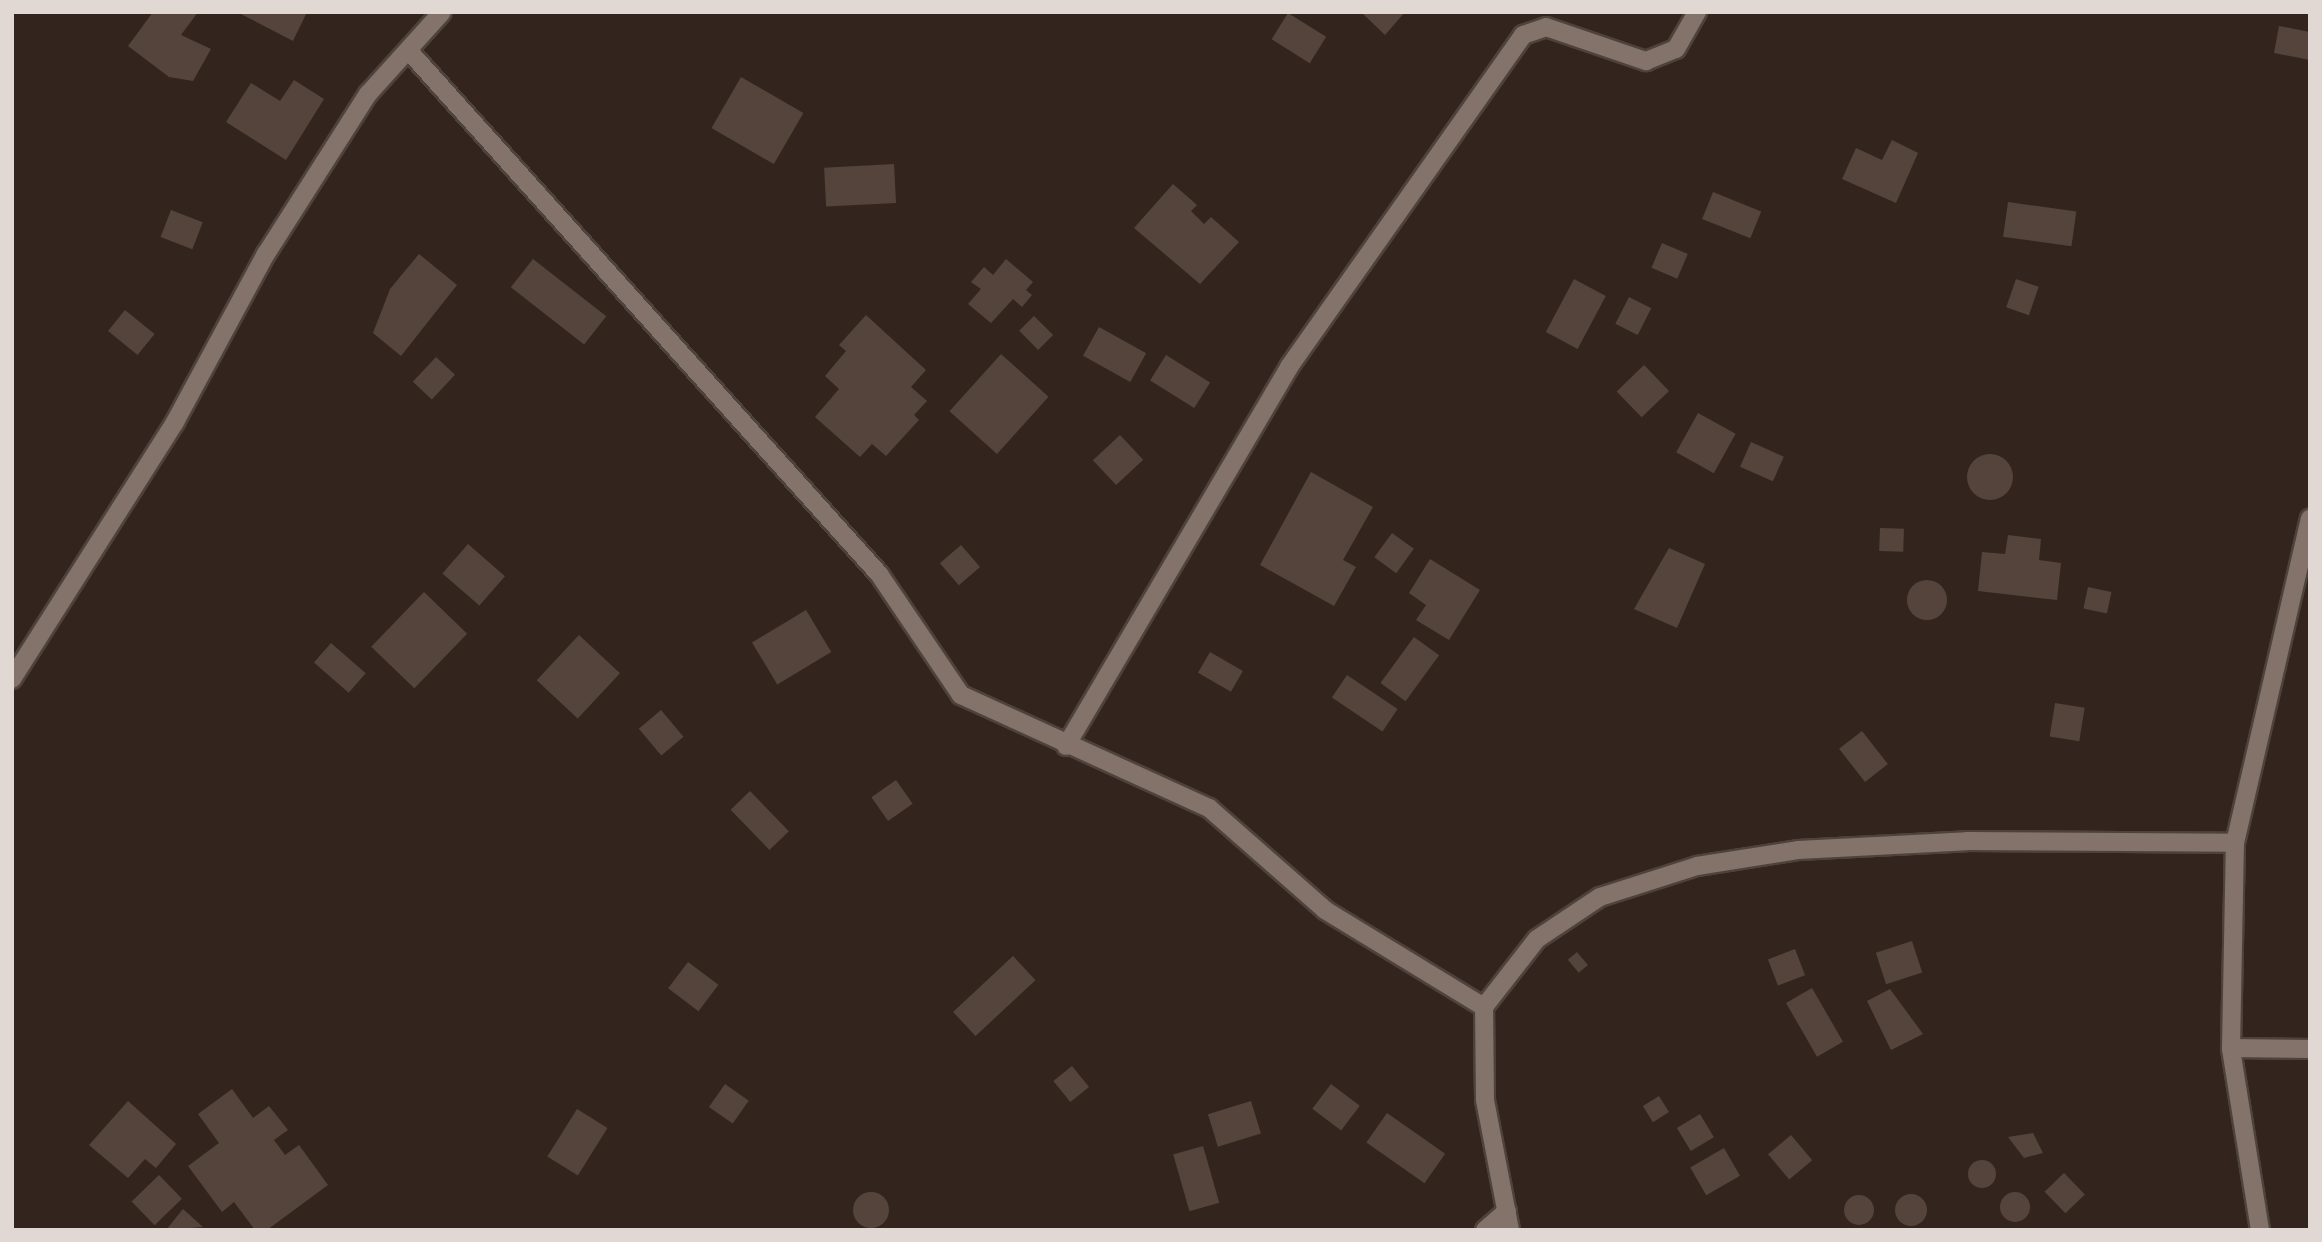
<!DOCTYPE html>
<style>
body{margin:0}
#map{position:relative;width:2322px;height:1242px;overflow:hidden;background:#33251d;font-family:Roboto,sans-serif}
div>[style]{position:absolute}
.building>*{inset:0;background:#54443c;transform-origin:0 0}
.round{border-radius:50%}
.roads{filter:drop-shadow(2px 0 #4e433c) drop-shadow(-2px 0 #4e433c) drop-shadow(0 2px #4e433c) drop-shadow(0 -2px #4e433c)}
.street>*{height:18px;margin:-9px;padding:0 9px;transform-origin:9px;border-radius:9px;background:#84736a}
span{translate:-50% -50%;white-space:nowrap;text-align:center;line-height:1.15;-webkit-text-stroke:6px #33251d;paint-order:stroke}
.frame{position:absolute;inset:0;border:14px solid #e2d8d3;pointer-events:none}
</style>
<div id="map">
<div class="building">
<i style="clip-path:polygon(153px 12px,198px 12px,181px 35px,211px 49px,193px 81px,169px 77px,128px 46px)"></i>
<i style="clip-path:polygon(237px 12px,307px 12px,293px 41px)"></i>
<i style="clip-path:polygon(1361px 12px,1405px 12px,1385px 35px)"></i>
<i style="left:1288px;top:13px;width:45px;height:31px;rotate:32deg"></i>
<i style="clip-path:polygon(2279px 26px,2310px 32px,2310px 60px,2274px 53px)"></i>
<i style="left:741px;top:77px;width:72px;height:59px;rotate:30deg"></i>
<i style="clip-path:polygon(294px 80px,324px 99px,286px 160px,226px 122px,251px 83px,280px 101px)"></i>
<i style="clip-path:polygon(1892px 140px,1918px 153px,1896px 203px,1842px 179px,1856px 148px,1882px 160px)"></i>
<i style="left:894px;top:164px;width:39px;height:70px;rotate:87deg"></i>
<i style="clip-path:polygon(1173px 184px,1197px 205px,1191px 211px,1204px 224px,1211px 217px,1239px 242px,1200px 284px,1134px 228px)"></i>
<i style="left:1713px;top:192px;width:52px;height:29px;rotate:22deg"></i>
<i style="left:2008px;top:202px;width:69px;height:35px;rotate:8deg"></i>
<i style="left:171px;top:210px;width:34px;height:29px;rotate:21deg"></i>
<i style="left:1662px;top:243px;width:28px;height:27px;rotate:23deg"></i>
<i style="clip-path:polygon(419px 254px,457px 285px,401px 356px,373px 333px,390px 289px)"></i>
<i style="left:533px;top:259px;width:93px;height:36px;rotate:38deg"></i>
<i style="clip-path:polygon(1006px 259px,1033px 282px,1026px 290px,1032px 295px,1022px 307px,1013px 299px,991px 323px,968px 304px,981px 289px,971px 282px,984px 267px,993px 275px)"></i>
<i style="left:1574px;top:279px;width:36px;height:60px;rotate:28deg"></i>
<i style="left:2016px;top:279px;width:24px;height:30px;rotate:19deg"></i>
<i style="left:1629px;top:297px;width:25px;height:30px;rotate:27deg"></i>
<i style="left:125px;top:310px;width:38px;height:27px;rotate:39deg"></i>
<i style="clip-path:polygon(866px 315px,926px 370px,911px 387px,927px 401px,914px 415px,919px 420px,886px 456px,872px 444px,860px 457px,815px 417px,839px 389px,825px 376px,846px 351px,839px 345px)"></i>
<i style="left:1034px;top:316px;width:27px;height:21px;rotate:45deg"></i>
<i style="left:1099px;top:327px;width:54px;height:33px;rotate:29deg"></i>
<i style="left:1001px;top:354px;width:64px;height:77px;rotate:42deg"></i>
<i style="left:1166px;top:355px;width:52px;height:30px;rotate:32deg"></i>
<i style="left:436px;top:357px;width:26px;height:34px;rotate:43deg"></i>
<i style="left:1644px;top:365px;width:36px;height:38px;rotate:46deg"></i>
<i style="left:1698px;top:413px;width:43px;height:45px;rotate:29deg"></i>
<i style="left:1120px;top:435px;width:34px;height:37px;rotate:47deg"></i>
<i style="left:1751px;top:442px;width:36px;height:27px;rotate:24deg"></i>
<i class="round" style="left:1967px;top:454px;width:46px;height:46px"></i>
<i style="clip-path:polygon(1311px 472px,1373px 507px,1343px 560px,1356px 567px,1334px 606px,1260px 565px)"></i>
<i style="left:1880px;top:528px;width:24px;height:23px;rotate:2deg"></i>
<i style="left:1392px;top:533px;width:27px;height:30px;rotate:36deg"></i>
<i style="clip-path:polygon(2008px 535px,2041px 539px,2039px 560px,2061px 563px,2057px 600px,1978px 591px,1982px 552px,2005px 554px)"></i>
<i style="left:468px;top:544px;width:49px;height:39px;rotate:41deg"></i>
<i style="left:961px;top:545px;width:29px;height:28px;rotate:49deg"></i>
<i style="clip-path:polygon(1669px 548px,1705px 564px,1677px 628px,1634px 609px)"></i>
<i style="clip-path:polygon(1430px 559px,1480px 590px,1449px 640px,1416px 620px,1426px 605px,1409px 593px)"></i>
<i class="round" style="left:1907px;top:580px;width:40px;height:40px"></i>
<i style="left:2088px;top:587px;width:24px;height:22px;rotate:12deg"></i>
<i style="left:424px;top:592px;width:60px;height:76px;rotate:44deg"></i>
<i style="left:806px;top:610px;width:49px;height:63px;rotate:59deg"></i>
<i style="left:579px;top:635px;width:56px;height:62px;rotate:43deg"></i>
<i style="left:1414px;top:637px;width:31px;height:57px;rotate:36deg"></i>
<i style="left:331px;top:643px;width:46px;height:26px;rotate:41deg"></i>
<i style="left:1210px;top:652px;width:38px;height:24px;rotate:30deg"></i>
<i style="left:1347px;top:675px;width:61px;height:27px;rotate:34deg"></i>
<i style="left:2055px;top:703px;width:30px;height:34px;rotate:9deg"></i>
<i style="left:661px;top:710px;width:35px;height:29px;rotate:50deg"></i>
<i style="left:1862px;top:731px;width:42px;height:29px;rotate:52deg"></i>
<i style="left:896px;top:780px;width:29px;height:30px;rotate:55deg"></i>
<i style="left:750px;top:791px;width:56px;height:27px;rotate:46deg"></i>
<i style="left:1912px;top:941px;width:33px;height:38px;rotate:72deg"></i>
<i style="left:1795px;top:949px;width:28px;height:29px;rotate:69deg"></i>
<i style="left:1577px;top:952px;width:17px;height:12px;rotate:50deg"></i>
<i style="left:1013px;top:956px;width:33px;height:82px;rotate:47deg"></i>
<i style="left:688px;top:962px;width:38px;height:33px;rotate:37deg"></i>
<i style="left:1812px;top:988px;width:62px;height:30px;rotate:60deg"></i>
<i style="clip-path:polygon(1890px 989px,1923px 1034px,1891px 1050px,1867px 1001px)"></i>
<i style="left:1072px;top:1066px;width:27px;height:24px;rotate:51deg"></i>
<i style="left:725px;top:1084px;width:29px;height:28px;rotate:35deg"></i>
<i style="left:1331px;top:1084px;width:36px;height:31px;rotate:37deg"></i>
<i style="clip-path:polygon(232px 1089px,253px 1118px,269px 1106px,288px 1130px,274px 1140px,285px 1155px,299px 1145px,328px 1185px,267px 1230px,255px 1230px,234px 1202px,222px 1212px,188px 1166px,219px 1143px,198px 1114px)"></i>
<i style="left:1659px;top:1096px;width:19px;height:19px;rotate:58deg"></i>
<i style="clip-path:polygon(128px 1101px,176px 1144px,156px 1168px,145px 1159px,128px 1178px,89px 1145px)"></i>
<i style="left:1251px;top:1101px;width:34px;height:45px;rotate:73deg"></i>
<i style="left:577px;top:1109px;width:36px;height:56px;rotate:32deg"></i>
<i style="left:1387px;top:1113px;width:71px;height:36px;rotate:35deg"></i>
<i style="left:1700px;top:1114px;width:27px;height:27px;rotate:59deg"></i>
<i style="clip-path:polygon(2033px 1133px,2043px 1153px,2024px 1158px,2008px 1137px)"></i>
<i style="left:1791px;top:1135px;width:33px;height:30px;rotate:50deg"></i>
<i style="left:1203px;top:1146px;width:59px;height:31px;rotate:74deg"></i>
<i style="left:1724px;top:1148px;width:32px;height:39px;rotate:60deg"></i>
<i class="round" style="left:1968px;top:1160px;width:28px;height:28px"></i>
<i style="left:2064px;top:1173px;width:30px;height:27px;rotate:46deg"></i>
<i style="left:159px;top:1175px;width:33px;height:38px;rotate:46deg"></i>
<i class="round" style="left:853px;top:1192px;width:36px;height:36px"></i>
<i class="round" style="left:2000px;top:1192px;width:30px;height:30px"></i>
<i class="round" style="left:1895px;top:1194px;width:32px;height:32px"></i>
<i class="round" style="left:1844px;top:1195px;width:30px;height:30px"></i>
<i style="clip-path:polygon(183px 1209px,203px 1227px,166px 1230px)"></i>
</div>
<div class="roads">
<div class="street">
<i style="left:408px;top:50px;width:705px;rotate:48.05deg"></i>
<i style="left:879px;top:574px;width:146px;rotate:55.9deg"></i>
<i style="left:961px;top:695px;width:273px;rotate:24.5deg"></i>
<i style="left:1209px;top:808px;width:154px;rotate:41.3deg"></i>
<i style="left:1325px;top:910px;width:186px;rotate:31.4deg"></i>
<i style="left:12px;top:679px;width:304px;rotate:-57.6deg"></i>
<i style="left:175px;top:422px;width:191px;rotate:-61.6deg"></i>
<i style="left:266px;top:254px;width:190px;rotate:-57.5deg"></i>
<i style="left:368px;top:94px;width:110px;rotate:-47.9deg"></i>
<i style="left:1066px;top:746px;width:440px;rotate:-59.5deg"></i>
<i style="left:1289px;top:367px;width:406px;rotate:-54.8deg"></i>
<i style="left:1523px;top:35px;width:24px;rotate:-19deg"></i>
<i style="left:1546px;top:27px;width:106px;rotate:18.8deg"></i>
<i style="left:1646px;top:61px;width:32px;rotate:-22deg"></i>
<i style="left:1676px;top:49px;width:43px;rotate:-60.4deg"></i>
<i style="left:2231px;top:1048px;width:79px;rotate:0.7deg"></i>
<i style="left:1485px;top:1230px;width:29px;rotate:-41deg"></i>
<i style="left:1510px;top:1230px;width:132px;rotate:-100.9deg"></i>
<i style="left:1485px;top:1100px;width:93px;rotate:-90.6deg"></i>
<i style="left:1484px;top:1007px;width:86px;rotate:-52.1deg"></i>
<i style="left:1537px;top:939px;width:76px;rotate:-33.7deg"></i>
<i style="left:1600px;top:897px;width:102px;rotate:-17.7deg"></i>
<i style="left:1697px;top:866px;width:102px;rotate:-9deg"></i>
<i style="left:1798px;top:850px;width:169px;rotate:-3deg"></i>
<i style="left:1967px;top:841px;width:268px;rotate:0.4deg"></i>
<i style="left:2260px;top:1230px;width:184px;rotate:-99.1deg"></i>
<i style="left:2231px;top:1048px;width:205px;rotate:-88.9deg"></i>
<i style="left:2235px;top:843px;width:333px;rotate:-77deg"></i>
</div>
</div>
<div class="frame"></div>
</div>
